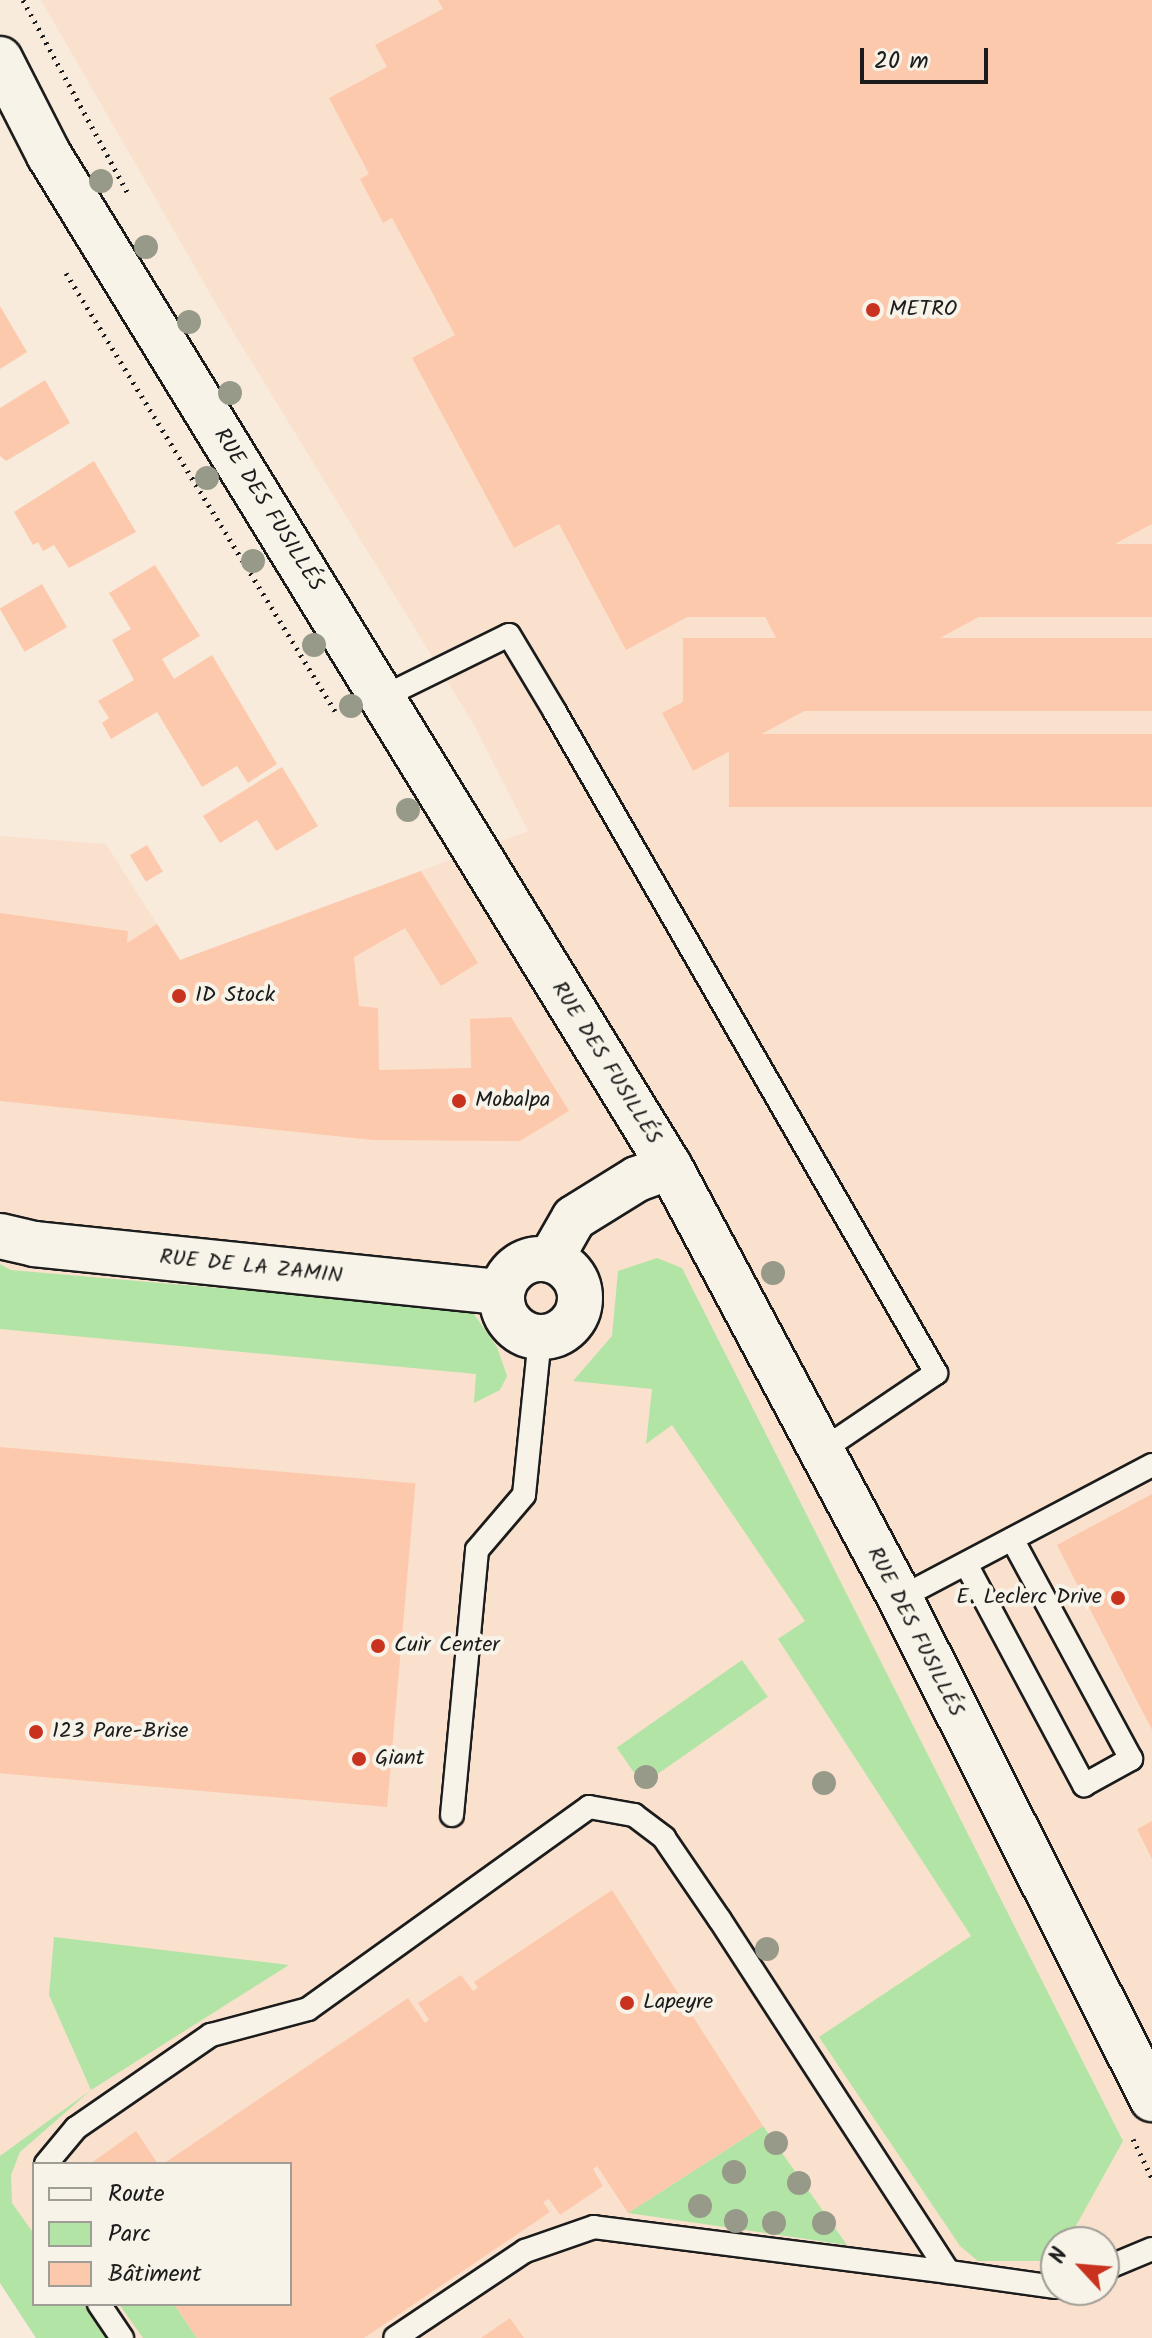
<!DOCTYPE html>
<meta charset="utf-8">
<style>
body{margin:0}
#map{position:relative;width:1152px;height:2338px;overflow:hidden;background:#f8ebdc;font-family:Kalam,sans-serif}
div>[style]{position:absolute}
.built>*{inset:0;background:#fae1ce}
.green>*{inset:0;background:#b1e4a5;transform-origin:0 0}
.building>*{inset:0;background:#fdc9ad;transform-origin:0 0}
.path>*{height:5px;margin-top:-2.5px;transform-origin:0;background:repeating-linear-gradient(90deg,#1c1c1c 0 2px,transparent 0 8px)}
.roads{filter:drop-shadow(2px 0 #1c1c1c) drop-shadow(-2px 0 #1c1c1c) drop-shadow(0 2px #1c1c1c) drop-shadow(0 -2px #1c1c1c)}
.service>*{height:22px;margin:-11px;padding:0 11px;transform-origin:11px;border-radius:11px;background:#f7f3e8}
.minor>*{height:44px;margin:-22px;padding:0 22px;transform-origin:22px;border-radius:22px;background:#f7f3e8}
.minor>.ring{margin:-22px;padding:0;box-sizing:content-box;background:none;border:44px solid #f7f3e8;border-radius:50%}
.secondary>*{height:44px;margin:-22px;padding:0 22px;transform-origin:22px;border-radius:22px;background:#f7f3e8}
.trees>*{width:24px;height:24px;margin:-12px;border-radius:50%;background:#989a89}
.dots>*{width:22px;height:22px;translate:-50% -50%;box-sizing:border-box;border:4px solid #f7f3e8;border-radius:50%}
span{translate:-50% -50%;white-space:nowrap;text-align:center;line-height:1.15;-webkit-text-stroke:8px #f7f3e8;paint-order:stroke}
.poi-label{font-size:22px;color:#1c1c1c}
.left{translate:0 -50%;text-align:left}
.right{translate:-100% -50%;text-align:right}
.street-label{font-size:22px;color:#1c1c1c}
.legend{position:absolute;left:32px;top:2162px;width:260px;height:144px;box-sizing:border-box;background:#f7f3e8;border:2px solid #9f9d96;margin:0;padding:10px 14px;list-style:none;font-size:24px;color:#1c1c1c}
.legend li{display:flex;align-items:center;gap:16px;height:40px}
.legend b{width:40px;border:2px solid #9f9d96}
.north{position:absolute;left:1040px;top:2226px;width:80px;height:80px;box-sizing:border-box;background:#f7f3e8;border:2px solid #9f9d96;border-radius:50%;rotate:296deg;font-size:22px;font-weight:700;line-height:32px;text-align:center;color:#1c1c1c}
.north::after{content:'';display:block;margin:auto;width:28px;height:36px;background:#c8321e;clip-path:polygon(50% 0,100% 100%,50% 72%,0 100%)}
.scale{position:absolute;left:860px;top:48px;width:128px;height:36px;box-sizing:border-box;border:4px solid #1c1c1c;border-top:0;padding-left:10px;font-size:24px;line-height:28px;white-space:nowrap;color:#1c1c1c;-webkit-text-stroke:6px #f7f3e8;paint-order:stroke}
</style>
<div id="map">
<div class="built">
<i style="clip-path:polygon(evenodd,41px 0,1152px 0,1152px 2338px,36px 2338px,0 2283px,0 836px,106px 844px,180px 960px,528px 831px,474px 725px,219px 309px,41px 0,34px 2164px,290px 2164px,290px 2304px,34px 2304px,34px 2164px,41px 0,1056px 2242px,1104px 2242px,1104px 2290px,1056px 2290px,1056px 2242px)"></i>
</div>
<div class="green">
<i style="clip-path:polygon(657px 1258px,682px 1268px,1123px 2141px,1067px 2242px,1056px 2242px,1056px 2253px,1043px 2261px,978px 2261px,960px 2246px,819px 2037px,971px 1936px,778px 1639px,805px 1621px,672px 1425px,646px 1444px,652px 1389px,573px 1381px,612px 1336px,618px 1271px)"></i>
<i style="clip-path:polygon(0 1264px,11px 1270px,471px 1310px,497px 1347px,507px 1376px,500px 1390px,474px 1403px,476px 1374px,0 1329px)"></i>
<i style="left:742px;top:1660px;width:45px;height:153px;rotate:55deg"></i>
<i style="clip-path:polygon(54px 1937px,289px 1965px,91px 2090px,20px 2152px,11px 2175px,12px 2203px,34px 2234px,34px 2304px,83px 2304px,106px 2338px,36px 2338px,0 2283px,0 2156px,91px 2090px,49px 1995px)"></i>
<i style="clip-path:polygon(763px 2126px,847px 2245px,628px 2213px)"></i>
<i style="clip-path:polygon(119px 2304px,174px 2304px,197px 2338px,143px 2338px)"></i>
</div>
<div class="building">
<i style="clip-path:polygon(438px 0,1152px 0,1152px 524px,693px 771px,662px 713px,782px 649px,748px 584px,626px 650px,559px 524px,514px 548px,412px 358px,455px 335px,392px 218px,383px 223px,360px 179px,369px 174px,329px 98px,387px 67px,375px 45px,443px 9px)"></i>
<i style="clip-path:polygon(0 306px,27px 352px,0 369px)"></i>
<i style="clip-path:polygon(45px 380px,70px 423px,6px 461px,0 456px,0 408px)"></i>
<i style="clip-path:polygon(94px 461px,136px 532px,69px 568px,54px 545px,43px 551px,38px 542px,33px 545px,14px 512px)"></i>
<i style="left:1152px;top:544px;width:73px;height:512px;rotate:90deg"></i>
<i style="clip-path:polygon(155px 565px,200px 636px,162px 659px,174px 679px,212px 655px,277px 764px,248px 783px,237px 766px,202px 787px,157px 712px,111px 739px,102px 723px,109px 718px,98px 701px,134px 680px,112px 640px,131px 629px,109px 593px)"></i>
<i style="left:42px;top:584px;width:50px;height:49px;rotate:60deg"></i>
<i style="left:1152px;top:638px;width:73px;height:469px;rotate:90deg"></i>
<i style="left:1152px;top:734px;width:73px;height:423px;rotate:90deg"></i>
<i style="clip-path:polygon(282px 767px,318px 826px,276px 851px,257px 820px,220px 843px,203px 816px)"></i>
<i style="left:147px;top:845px;width:31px;height:20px;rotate:59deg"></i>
<i style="clip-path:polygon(421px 871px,478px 963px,441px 986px,405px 928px,354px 957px,359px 1006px,378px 1008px,379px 1070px,471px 1068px,470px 1019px,511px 1017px,569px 1111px,520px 1141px,373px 1140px,0 1101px,0 913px,128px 931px,127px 943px,157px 924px,180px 960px)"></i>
<i style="left:0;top:1447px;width:417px;height:325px;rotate:5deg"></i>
<i style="clip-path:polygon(1152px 1494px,1152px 1730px,1057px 1545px)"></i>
<i style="clip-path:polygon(1152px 1821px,1152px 1859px,1137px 1829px)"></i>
<i style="clip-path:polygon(612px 1890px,763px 2126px,628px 2213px,597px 2166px,593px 2169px,603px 2186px,560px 2215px,549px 2199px,543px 2202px,550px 2212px,364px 2338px,197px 2338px,174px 2304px,290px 2304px,290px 2164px,163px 2164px,408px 1998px,425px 2023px,429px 2020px,418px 2003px,461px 1975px,473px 1991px,478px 1988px,474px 1982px)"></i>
<i style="clip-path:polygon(136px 2131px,158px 2164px,90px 2164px)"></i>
<i style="clip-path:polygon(510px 2318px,524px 2338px,481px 2338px)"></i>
</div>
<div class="path">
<i style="left:23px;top:0;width:220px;rotate:61.5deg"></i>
<i style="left:66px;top:273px;width:514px;rotate:58.44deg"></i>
<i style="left:1133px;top:2139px;width:43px;rotate:64deg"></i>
</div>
<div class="roads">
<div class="service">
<i style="left:383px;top:697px;width:140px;rotate:-26.2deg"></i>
<i style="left:509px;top:635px;width:90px;rotate:59.1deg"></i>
<i style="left:555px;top:712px;width:763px;rotate:60.04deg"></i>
<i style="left:936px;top:1373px;width:139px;rotate:145.9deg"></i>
<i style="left:966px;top:1564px;width:251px;rotate:61.9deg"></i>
<i style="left:1084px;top:1785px;width:54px;rotate:-29deg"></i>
<i style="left:1131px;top:1759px;width:250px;rotate:-118.4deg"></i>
<i style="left:900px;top:1598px;width:285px;rotate:-27.8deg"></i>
<i style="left:452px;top:1815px;width:266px;rotate:-84.6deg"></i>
<i style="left:477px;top:1550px;width:72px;rotate:-49.5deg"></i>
<i style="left:524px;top:1495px;width:159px;rotate:-84.2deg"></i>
<i style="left:46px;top:2164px;width:47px;rotate:-50.2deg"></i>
<i style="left:76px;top:2128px;width:164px;rotate:-34.6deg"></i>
<i style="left:211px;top:2035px;width:100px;rotate:-15deg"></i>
<i style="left:308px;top:2009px;width:346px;rotate:-35.7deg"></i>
<i style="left:589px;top:1807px;width:46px;rotate:10.1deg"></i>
<i style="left:634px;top:1815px;width:38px;rotate:37deg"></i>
<i style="left:664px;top:1838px;width:99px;rotate:55.7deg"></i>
<i style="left:720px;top:1920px;width:420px;rotate:57deg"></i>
<i style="left:949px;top:2272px;width:358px;rotate:-172.8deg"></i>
<i style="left:594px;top:2227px;width:73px;rotate:160.8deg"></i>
<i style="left:525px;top:2251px;width:156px;rotate:146.2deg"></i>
<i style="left:1104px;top:2269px;width:52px;rotate:-22.6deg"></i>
<i style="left:949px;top:2272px;width:108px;rotate:8deg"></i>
<i style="left:99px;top:2304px;width:41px;rotate:55.9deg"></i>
</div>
<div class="minor">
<i style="left:0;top:1236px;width:35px;rotate:13deg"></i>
<i style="left:34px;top:1244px;width:470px;rotate:5.9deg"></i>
<i class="ring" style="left:502px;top:1259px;width:34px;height:34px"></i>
<i style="left:550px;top:1260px;width:48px;rotate:-60.3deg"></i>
<i style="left:574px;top:1218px;width:74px;rotate:-31.8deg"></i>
<i style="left:637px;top:1179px;width:35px;rotate:-20deg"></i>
</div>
<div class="secondary">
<i style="left:0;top:59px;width:108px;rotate:63deg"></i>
<i style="left:49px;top:155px;width:1187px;rotate:58.47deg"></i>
<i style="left:670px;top:1167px;width:489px;rotate:61.9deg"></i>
<i style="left:900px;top:1598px;width:561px;rotate:63.3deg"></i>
</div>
</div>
<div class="trees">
<i style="left:101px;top:181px"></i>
<i style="left:146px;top:247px"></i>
<i style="left:189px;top:322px"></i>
<i style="left:230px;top:393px"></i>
<i style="left:207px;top:478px"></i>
<i style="left:253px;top:561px"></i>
<i style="left:314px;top:645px"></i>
<i style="left:351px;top:706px"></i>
<i style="left:408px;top:810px"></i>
<i style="left:773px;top:1273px"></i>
<i style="left:646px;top:1777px"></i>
<i style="left:824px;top:1783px"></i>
<i style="left:767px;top:1949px"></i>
<i style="left:776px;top:2143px"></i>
<i style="left:734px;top:2172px"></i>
<i style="left:799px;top:2183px"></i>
<i style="left:700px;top:2206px"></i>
<i style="left:736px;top:2221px"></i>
<i style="left:774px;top:2223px"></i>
<i style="left:824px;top:2223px"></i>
</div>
<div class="dots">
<i style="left:873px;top:310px;background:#c8321e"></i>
<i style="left:179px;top:996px;background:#c8321e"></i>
<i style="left:459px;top:1101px;background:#c8321e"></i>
<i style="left:1118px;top:1598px;background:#c8321e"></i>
<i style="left:378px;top:1646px;background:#c8321e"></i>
<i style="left:36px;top:1732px;background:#c8321e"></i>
<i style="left:359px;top:1759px;background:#c8321e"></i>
<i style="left:627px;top:2003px;background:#c8321e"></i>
</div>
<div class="poi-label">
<span class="left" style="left:889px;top:310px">METRO</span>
<span class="left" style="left:195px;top:996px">ID Stock</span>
<span class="left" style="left:475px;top:1101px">Mobalpa</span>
<span class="right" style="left:1102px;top:1598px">E. Leclerc Drive</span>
<span class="left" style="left:394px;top:1646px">Cuir Center</span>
<span class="left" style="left:52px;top:1732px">123 Pare-Brise</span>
<span class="left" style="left:375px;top:1759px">Giant</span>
<span class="left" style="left:643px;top:2003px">Lapeyre</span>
</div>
<div class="street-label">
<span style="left:268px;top:510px;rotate:58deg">RUE DES FUSILLÉS</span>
<span style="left:606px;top:1063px;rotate:58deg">RUE DES FUSILLÉS</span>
<span style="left:251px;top:1267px;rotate:6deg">RUE DE LA ZAMIN</span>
<span style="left:915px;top:1632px;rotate:63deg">RUE DES FUSILLÉS</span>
</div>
<ul class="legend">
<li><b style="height:10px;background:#f7f3e8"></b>Route</li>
<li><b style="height:22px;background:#b1e4a5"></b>Parc</li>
<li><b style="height:22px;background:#fdc9ad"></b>Bâtiment</li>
</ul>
<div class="north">N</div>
<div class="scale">20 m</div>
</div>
